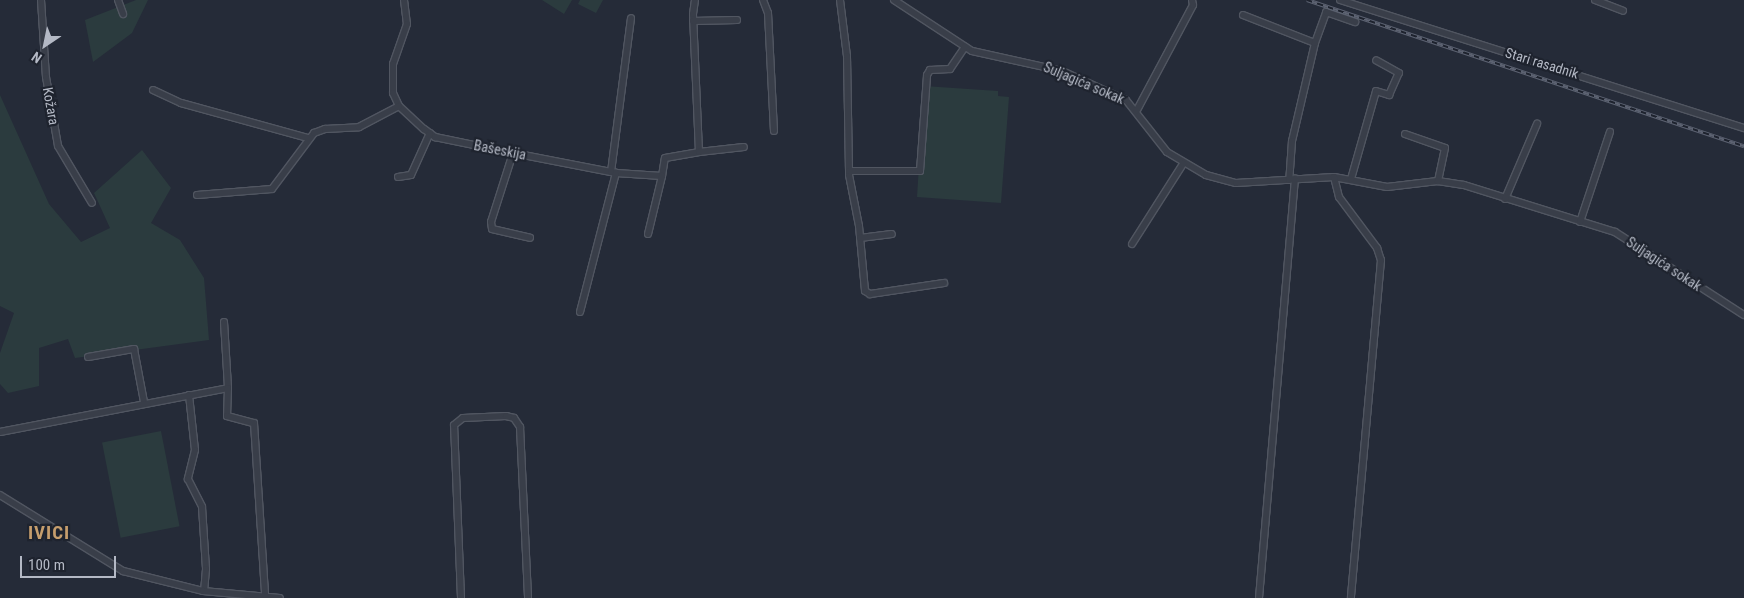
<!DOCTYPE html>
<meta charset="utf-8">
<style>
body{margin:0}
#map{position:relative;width:1744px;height:598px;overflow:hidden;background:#252b38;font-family:"Roboto Condensed",sans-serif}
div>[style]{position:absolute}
.green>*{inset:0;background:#2b3b3e;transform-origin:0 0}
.roads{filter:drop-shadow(1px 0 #515661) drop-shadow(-1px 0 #515661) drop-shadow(0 1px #515661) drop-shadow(0 -1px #515661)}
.street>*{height:6px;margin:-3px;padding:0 3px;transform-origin:3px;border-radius:3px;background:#393e49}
.rail>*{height:4px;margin-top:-2px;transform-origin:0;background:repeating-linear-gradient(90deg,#1e232e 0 5.5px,#5d6372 0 11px);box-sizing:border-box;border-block:1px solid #5d6372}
span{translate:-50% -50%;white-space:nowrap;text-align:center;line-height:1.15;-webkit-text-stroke:4.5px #1e232e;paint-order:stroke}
.street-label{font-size:14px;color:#b4b9c5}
.district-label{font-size:19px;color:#c69e6d;font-weight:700;letter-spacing:1px}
.north{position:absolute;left:20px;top:20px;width:50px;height:50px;-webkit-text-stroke:4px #1e232e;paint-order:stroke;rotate:214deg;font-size:14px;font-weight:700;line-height:20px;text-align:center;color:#b4b9c5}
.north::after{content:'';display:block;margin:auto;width:18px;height:22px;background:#b4b9c5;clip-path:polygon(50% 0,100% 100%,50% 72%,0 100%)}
.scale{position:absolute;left:20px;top:556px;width:96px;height:22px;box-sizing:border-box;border:2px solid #b4b9c5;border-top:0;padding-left:6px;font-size:15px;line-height:18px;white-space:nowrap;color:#b4b9c5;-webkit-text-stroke:4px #1e232e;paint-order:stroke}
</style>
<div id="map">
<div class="green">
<i style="clip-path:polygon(136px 0,148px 0,132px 33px,93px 62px,85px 20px)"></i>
<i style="clip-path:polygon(542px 0,572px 0,564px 14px)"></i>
<i style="clip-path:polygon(580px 0,603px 0,596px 13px,578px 4px)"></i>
<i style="clip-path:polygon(924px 86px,998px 91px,998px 96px,1009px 97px,1001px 203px,917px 197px)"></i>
<i style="clip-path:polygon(0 95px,49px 204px,81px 242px,110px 228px,94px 193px,142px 150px,171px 188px,151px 223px,180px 240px,204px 278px,209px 340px,75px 358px,68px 339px,39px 348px,39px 386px,8px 393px,0 384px,0 353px,14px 313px,0 306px)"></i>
<i style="left:161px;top:431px;width:97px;height:60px;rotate:79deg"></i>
</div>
<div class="roads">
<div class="street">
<i style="left:41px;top:0;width:77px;rotate:86.3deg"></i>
<i style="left:46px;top:77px;width:70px;rotate:80.1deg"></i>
<i style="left:58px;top:146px;width:66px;rotate:59.2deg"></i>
<i style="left:118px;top:0;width:15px;rotate:70deg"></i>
<i style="left:404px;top:0;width:24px;rotate:83deg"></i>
<i style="left:407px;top:24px;width:42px;rotate:109.3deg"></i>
<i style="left:393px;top:64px;width:29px;rotate:90deg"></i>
<i style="left:393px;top:93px;width:14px;rotate:65deg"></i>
<i style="left:399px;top:106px;width:34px;rotate:43deg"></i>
<i style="left:424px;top:129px;width:14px;rotate:36deg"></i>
<i style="left:435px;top:137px;width:80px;rotate:11.6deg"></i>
<i style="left:513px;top:153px;width:105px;rotate:11deg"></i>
<i style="left:616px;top:173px;width:46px;rotate:3.7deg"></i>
<i style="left:662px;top:176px;width:18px;rotate:-81deg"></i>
<i style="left:665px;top:158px;width:35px;rotate:-10deg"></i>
<i style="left:699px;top:152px;width:138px;rotate:-92.5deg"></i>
<i style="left:693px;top:14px;width:14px;rotate:-82deg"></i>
<i style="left:763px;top:0;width:14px;rotate:69deg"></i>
<i style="left:768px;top:13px;width:118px;rotate:87.1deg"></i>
<i style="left:840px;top:0;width:56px;rotate:82.9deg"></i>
<i style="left:847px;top:56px;width:119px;rotate:89deg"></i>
<i style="left:849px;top:175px;width:52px;rotate:78.9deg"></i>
<i style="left:859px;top:226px;width:65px;rotate:84.7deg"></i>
<i style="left:865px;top:291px;width:6px;rotate:31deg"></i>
<i style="left:870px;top:294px;width:75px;rotate:-8.5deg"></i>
<i style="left:894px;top:0;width:93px;rotate:33.2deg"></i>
<i style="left:972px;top:51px;width:92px;rotate:12.5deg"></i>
<i style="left:1062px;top:71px;width:70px;rotate:24.4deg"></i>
<i style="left:1126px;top:100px;width:66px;rotate:51.7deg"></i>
<i style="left:1167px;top:152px;width:45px;rotate:30.5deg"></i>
<i style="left:1206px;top:175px;width:31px;rotate:15deg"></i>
<i style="left:1236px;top:183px;width:98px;rotate:-3.5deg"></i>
<i style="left:1334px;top:177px;width:54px;rotate:10.7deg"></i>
<i style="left:1387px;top:187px;width:51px;rotate:-6.7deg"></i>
<i style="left:1438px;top:181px;width:26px;rotate:9deg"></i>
<i style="left:1464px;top:185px;width:158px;rotate:17.3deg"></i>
<i style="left:1615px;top:232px;width:153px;rotate:32.8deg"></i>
<i style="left:1340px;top:0;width:424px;rotate:17.6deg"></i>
<i style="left:1595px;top:0;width:30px;rotate:21deg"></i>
<i style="left:1243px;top:15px;width:77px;rotate:21.3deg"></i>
<i style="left:1315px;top:43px;width:101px;rotate:103.2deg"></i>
<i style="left:1292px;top:141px;width:39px;rotate:94deg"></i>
<i style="left:693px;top:21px;width:44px;rotate:-1.3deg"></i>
<i style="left:1315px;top:43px;width:33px;rotate:-70deg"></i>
<i style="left:1326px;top:12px;width:31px;rotate:19deg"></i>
<i style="left:153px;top:90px;width:31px;rotate:25deg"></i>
<i style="left:181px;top:103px;width:132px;rotate:15.4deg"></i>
<i style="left:1137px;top:110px;width:119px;rotate:-61.9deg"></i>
<i style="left:1193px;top:5px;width:5px;rotate:-101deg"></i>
<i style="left:1405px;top:134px;width:42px;rotate:19.3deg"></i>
<i style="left:1445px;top:148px;width:34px;rotate:102deg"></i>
<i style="left:699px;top:152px;width:45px;rotate:-6.3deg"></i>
<i style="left:513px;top:153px;width:72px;rotate:107.7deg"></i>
<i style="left:491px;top:222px;width:7px;rotate:82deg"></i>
<i style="left:492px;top:229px;width:39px;rotate:13deg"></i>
<i style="left:849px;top:171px;width:71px"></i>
<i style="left:920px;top:171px;width:96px;rotate:-85.8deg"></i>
<i style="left:927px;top:75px;width:6px;rotate:-59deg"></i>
<i style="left:930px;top:70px;width:20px;rotate:-3deg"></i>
<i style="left:950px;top:69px;width:27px;rotate:-56deg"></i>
<i style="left:611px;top:172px;width:155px;rotate:-82.6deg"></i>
<i style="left:398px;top:177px;width:13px;rotate:-9deg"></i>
<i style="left:411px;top:175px;width:46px;rotate:-65.7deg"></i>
<i style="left:1334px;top:177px;width:21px;rotate:76deg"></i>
<i style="left:1339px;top:197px;width:64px;rotate:53.3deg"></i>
<i style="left:1377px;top:248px;width:13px;rotate:72deg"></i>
<i style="left:1381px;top:260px;width:339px;rotate:95.1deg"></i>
<i style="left:1351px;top:179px;width:91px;rotate:-74.1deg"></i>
<i style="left:1376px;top:91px;width:14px;rotate:17deg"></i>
<i style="left:1389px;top:95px;width:24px;rotate:-66deg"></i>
<i style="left:1399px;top:73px;width:26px;rotate:-151deg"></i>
<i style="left:197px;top:195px;width:75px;rotate:-4.6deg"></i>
<i style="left:272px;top:189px;width:70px;rotate:-53.1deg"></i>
<i style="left:314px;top:133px;width:12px;rotate:-20deg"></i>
<i style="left:325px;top:129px;width:34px;rotate:-3deg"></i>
<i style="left:359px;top:127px;width:45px;rotate:-27.7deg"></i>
<i style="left:1505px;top:199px;width:82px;rotate:-66.9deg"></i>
<i style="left:1580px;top:222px;width:95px;rotate:-71.6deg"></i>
<i style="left:648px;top:234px;width:60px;rotate:-76.4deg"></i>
<i style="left:860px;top:238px;width:32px;rotate:-7deg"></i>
<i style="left:1132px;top:244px;width:95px;rotate:-57.5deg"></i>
<i style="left:580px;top:312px;width:144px;rotate:-75.5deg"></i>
<i style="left:224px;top:322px;width:66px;rotate:86.5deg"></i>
<i style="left:88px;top:357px;width:47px;rotate:-9.9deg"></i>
<i style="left:134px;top:349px;width:54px;rotate:79.3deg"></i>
<i style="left:189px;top:395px;width:55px;rotate:83.8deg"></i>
<i style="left:195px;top:450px;width:30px;rotate:104deg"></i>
<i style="left:188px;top:479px;width:31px;rotate:63deg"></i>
<i style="left:202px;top:507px;width:62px;rotate:86.3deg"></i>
<i style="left:206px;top:569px;width:22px;rotate:95deg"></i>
<i style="left:0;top:432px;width:232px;rotate:-10.9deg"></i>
<i style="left:228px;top:388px;width:28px;rotate:92deg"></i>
<i style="left:227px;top:416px;width:28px;rotate:15deg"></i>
<i style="left:254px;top:423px;width:172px;rotate:86.3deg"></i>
<i style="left:0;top:495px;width:145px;rotate:31.7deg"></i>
<i style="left:123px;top:571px;width:82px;rotate:14deg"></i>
<i style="left:203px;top:591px;width:77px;rotate:5.2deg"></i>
<i style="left:461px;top:598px;width:173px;rotate:-92.3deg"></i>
<i style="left:454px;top:425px;width:11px;rotate:-38deg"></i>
<i style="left:463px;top:418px;width:43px;rotate:-2.7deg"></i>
<i style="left:506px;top:416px;width:8px;rotate:14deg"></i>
<i style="left:514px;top:418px;width:11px;rotate:56deg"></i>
<i style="left:520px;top:427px;width:171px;rotate:87.3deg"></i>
<i style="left:1259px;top:598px;width:421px;rotate:-85.1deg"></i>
</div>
</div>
<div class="rail">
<i style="left:1307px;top:0;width:461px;rotate:18.5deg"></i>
</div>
<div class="street-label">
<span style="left:1542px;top:63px;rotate:17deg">Stari rasadnik</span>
<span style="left:1084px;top:83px;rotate:23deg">Suljagića sokak</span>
<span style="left:51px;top:106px;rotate:80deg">Kožara</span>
<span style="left:500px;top:150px;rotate:11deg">Bašeskija</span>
<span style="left:1664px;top:264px;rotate:33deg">Suljagića sokak</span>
</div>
<div class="district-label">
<span style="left:49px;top:533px">IVICI</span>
</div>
<div class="north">N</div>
<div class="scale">100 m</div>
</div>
